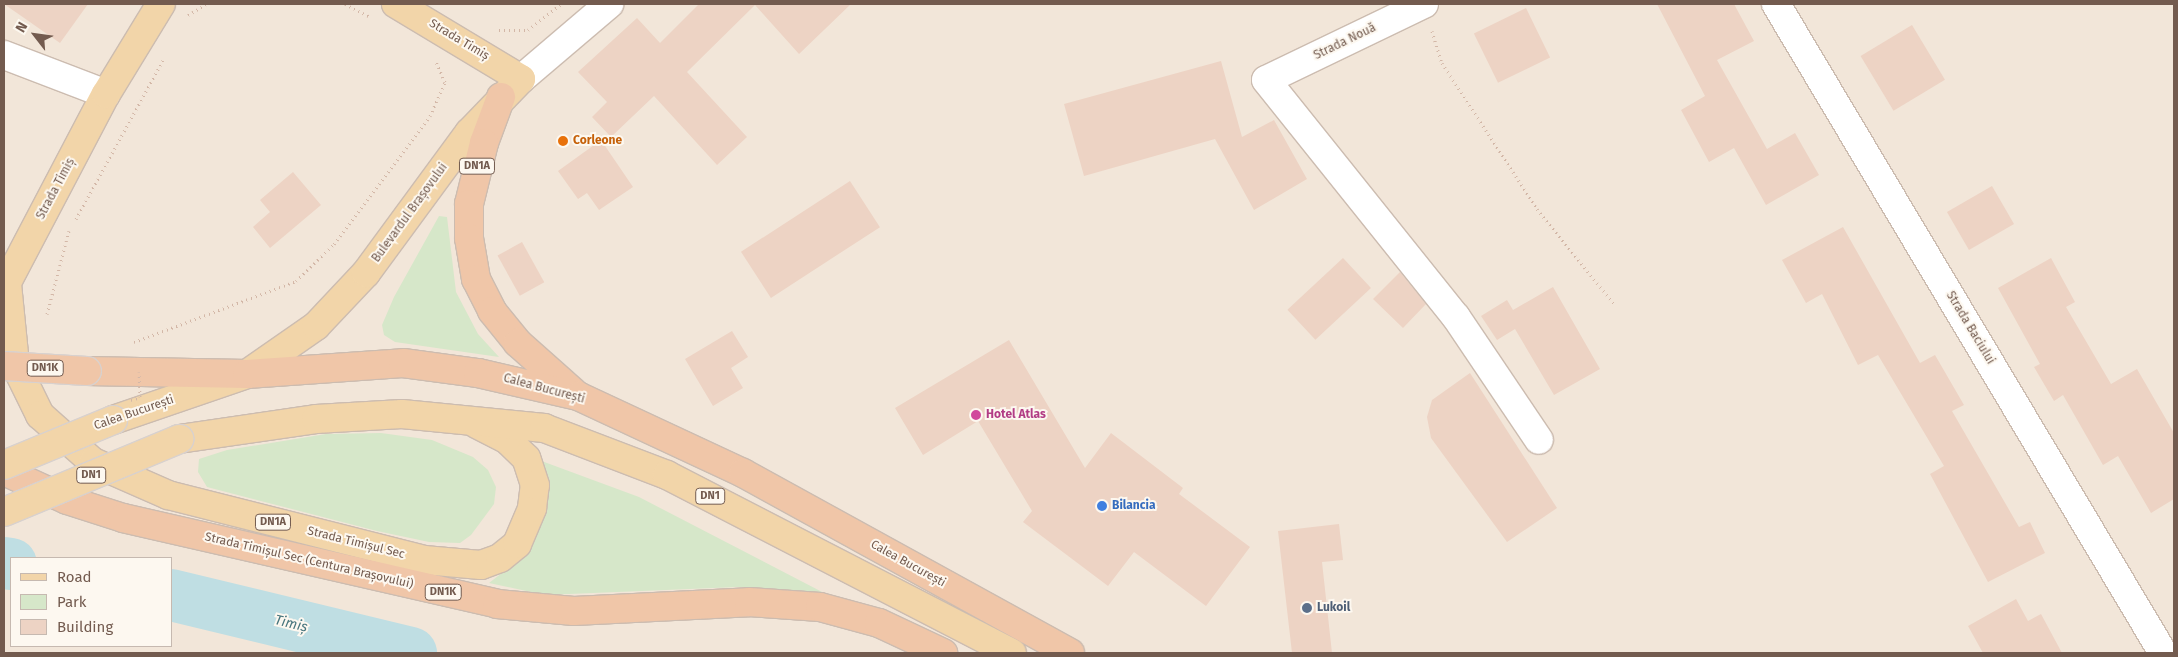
<!DOCTYPE html>
<meta charset="utf-8">
<style>
body{margin:0}
#map{position:relative;width:2178px;height:657px;overflow:hidden;background:#fbf4ea;font-family:"Fira Sans",sans-serif}
div>[style]{position:absolute}
.residential>*{inset:0;background:#f2e6d9}
.green>*{inset:0;background:#d6e7c9}
.river>*{height:52px;margin:-26px;padding:0 26px;transform-origin:26px;border-radius:26px;background:#bfdee3}
.building>*{inset:0;background:#edd3c4;transform-origin:0 0}
.path>*{height:3px;margin-top:-1.5px;transform-origin:0;background:repeating-linear-gradient(90deg,#d3b7a7 0 1px,transparent 0 5px)}
.roads{filter:drop-shadow(1px 0 #ccbcb0) drop-shadow(-1px 0 #ccbcb0) drop-shadow(0 1px #ccbcb0) drop-shadow(0 -1px #ccbcb0)}
.minor>*{height:28px;margin:-14px;padding:0 14px;transform-origin:14px;border-radius:14px;background:#fff}
.secondary>*{height:28px;margin:-14px;padding:0 14px;transform-origin:14px;border-radius:14px;background:#fff}
.primary>*{height:28px;margin:-14px;padding:0 14px;transform-origin:14px;border-radius:14px;background:#f2d5a9}
.trunk>*{height:28px;margin:-14px;padding:0 14px;transform-origin:14px;border-radius:14px;background:#f0c6a8}
.path-bridge>*{height:3px;margin-top:-1.5px;transform-origin:0;background:repeating-linear-gradient(90deg,#d3b7a7 0 1px,transparent 0 5px)}
.bridges{filter:drop-shadow(1px 0 #d8d1ce) drop-shadow(-1px 0 #d8d1ce) drop-shadow(0 1px #d8d1ce) drop-shadow(0 -1px #d8d1ce)}
.primary-bridge>*{height:28px;margin:-14px;padding:0 14px;transform-origin:14px;border-radius:14px;background:#f2d5a9}
.trunk-bridge>*{height:28px;margin:-14px;padding:0 14px;transform-origin:14px;border-radius:14px;background:#f0c6a8}
.dots>*{width:14px;height:14px;translate:-50% -50%;box-sizing:border-box;border:2px solid #fdf8f0;border-radius:50%}
span{translate:-50% -50%;white-space:nowrap;text-align:center;line-height:1.15;-webkit-text-stroke:4px #fdf8f0;paint-order:stroke}
.shield-label span{padding:1px 4px;background:#fdf8f0;border:1px solid;border-radius:4px;-webkit-text-stroke-width:0}
.shield-label{font-size:11px;color:#735b4f;font-weight:700}
.street-label{font-size:12px;color:#735b4f}
.food-label{font-size:12px;color:#c56008;font-weight:700}
.left{translate:0 -50%;text-align:left}
.hotel-label{font-size:12px;color:#b23c85;font-weight:700}
.shop-label{font-size:12px;color:#366cbe;font-weight:700}
.service-label{font-size:12px;color:#4e5e75;font-weight:700}
.water-label{font-size:14px;color:#47757d;font-style:italic}
.frame{position:absolute;inset:0;border:5px solid #735b4f;pointer-events:none}
.legend{position:absolute;left:10px;top:557px;width:162px;height:90px;box-sizing:border-box;background:#fdf8f0;border:1px solid #c6b9b0;margin:0;padding:6px 9px;list-style:none;font-size:15px;color:#735b4f}
.legend li{display:flex;align-items:center;gap:10px;height:25px}
.legend b{width:25px;border:1px solid #c6b9b0}
.north{position:absolute;left:10px;top:10px;width:50px;height:50px;-webkit-text-stroke:4px #fdf8f0;paint-order:stroke;rotate:300deg;font-size:14px;font-weight:700;line-height:20px;text-align:center;color:#735b4f}
.north::after{content:'';display:block;margin:auto;width:18px;height:22px;background:#735b4f;clip-path:polygon(50% 0,100% 100%,50% 72%,0 100%)}
</style>
<div id="map">
<div class="residential">
<i style="clip-path:polygon(evenodd,4px 4px,2174px 4px,2174px 653px,4px 653px,4px 4px,11px 558px,171px 558px,171px 646px,11px 646px,11px 558px)"></i>
</div>
<div class="green">
<i style="clip-path:polygon(439px 216px,447px 217px,456px 292px,478px 334px,499px 357px,395px 342px,384px 335px,382px 325px,394px 297px)"></i>
<i style="clip-path:polygon(381px 433px,432px 440px,473px 457px,488px 470px,496px 487px,494px 504px,471px 535px,460px 543px,429px 542px,377px 531px,207px 487px,198px 472px,199px 459px,227px 450px,326px 434px)"></i>
<i style="clip-path:polygon(528px 456px,639px 497px,826px 594px,738px 587px,545px 595px,489px 583px,507px 569px)"></i>
</div>
<div class="river">
<i style="left:4px;top:563px;width:7px;rotate:8deg"></i>
<i style="left:171px;top:595px;width:247px;rotate:13.6deg"></i>
</div>
<div class="building">
<i style="clip-path:polygon(4px 4px,88px 4px,60px 43px)"></i>
<i style="clip-path:polygon(699px 4px,851px 4px,799px 54px,755px 5px,687px 72px,747px 137px,717px 165px,654px 96px,611px 137px,592px 117px,607px 102px,578px 72px,637px 18px,660px 43px)"></i>
<i style="clip-path:polygon(1657px 4px,1734px 4px,1754px 41px,1717px 60px,1767px 149px,1795px 133px,1819px 175px,1766px 205px,1734px 148px,1709px 162px,1681px 110px,1705px 96px)"></i>
<i style="left:1526px;top:8px;width:55px;height:58px;rotate:64deg"></i>
<i style="left:1912px;top:25px;width:64px;height:60px;rotate:59deg"></i>
<i style="clip-path:polygon(1221px 61px,1242px 137px,1274px 120px,1307px 179px,1254px 210px,1215px 139px,1084px 176px,1064px 104px)"></i>
<i style="clip-path:polygon(601px 140px,633px 187px,599px 210px,587px 193px,578px 199px,558px 171px)"></i>
<i style="clip-path:polygon(293px 172px,321px 205px,270px 248px,253px 227px,270px 212px,260px 200px)"></i>
<i style="left:850px;top:181px;width:55px;height:130px;rotate:57deg"></i>
<i style="left:1992px;top:186px;width:44px;height:52px;rotate:60deg"></i>
<i style="clip-path:polygon(1843px 227px,1920px 363px,1935px 355px,1964px 405px,1952px 411px,2019px 527px,2030px 522px,2045px 553px,1988px 582px,1930px 474px,1944px 466px,1878px 355px,1858px 365px,1822px 294px,1806px 303px,1782px 260px)"></i>
<i style="left:522px;top:242px;width:46px;height:28px;rotate:61deg"></i>
<i style="left:1343px;top:258px;width:41px;height:76px;rotate:47deg"></i>
<i style="clip-path:polygon(2051px 258px,2075px 302px,2066px 307px,2111px 384px,2137px 369px,2174px 433px,2174px 499px,2151px 513px,2118px 456px,2103px 465px,2063px 395px,2054px 401px,2034px 367px,2040px 364px,1998px 288px)"></i>
<i style="clip-path:polygon(1400px 272px,1426px 304px,1403px 328px,1373px 299px)"></i>
<i style="clip-path:polygon(1553px 287px,1600px 369px,1554px 395px,1515px 329px,1497px 340px,1481px 316px,1507px 300px,1513px 310px)"></i>
<i style="clip-path:polygon(732px 331px,748px 357px,731px 368px,743px 388px,713px 406px,685px 359px)"></i>
<i style="clip-path:polygon(1009px 340px,1085px 468px,1111px 433px,1183px 488px,1179px 494px,1250px 547px,1206px 606px,1134px 552px,1108px 586px,1023px 522px,1032px 511px,978px 421px,923px 455px,895px 408px)"></i>
<i style="clip-path:polygon(1470px 373px,1557px 508px,1507px 542px,1431px 438px,1427px 417px,1432px 400px)"></i>
<i style="clip-path:polygon(1339px 524px,1343px 560px,1322px 562px,1332px 653px,1292px 653px,1278px 531px)"></i>
<i style="clip-path:polygon(2016px 599px,2028px 621px,2041px 614px,2062px 653px,1983px 653px,1968px 626px)"></i>
</div>
<div class="path">
<i style="left:345px;top:4px;width:27px;rotate:27deg"></i>
<i style="left:188px;top:15px;width:21px;rotate:-31deg"></i>
<i style="left:499px;top:30px;width:29px"></i>
<i style="left:528px;top:30px;width:42px;rotate:-38.2deg"></i>
<i style="left:1432px;top:31px;width:34px;rotate:73deg"></i>
<i style="left:1442px;top:63px;width:174px;rotate:56.9deg"></i>
<i style="left:1537px;top:209px;width:124px;rotate:50.9deg"></i>
<i style="left:76px;top:219px;width:181px;rotate:-61.3deg"></i>
<i style="left:47px;top:314px;width:86px;rotate:-75.2deg"></i>
<i style="left:134px;top:342px;width:173px;rotate:-20.6deg"></i>
<i style="left:296px;top:281px;width:53px;rotate:-44.2deg"></i>
<i style="left:334px;top:244px;width:160px;rotate:-53.1deg"></i>
<i style="left:430px;top:116px;width:37px;rotate:-66deg"></i>
<i style="left:445px;top:82px;width:22px;rotate:-114deg"></i>
</div>
<div class="roads">
<div class="minor">
<i style="left:1424px;top:4px;width:175px;rotate:154.3deg"></i>
<i style="left:1266px;top:80px;width:304px;rotate:51.3deg"></i>
<i style="left:1456px;top:317px;width:148px;rotate:56deg"></i>
<i style="left:1776px;top:4px;width:756px;rotate:59.19deg"></i>
<i style="left:4px;top:55px;width:109px;rotate:20.9deg"></i>
</div>
<div class="secondary">
<i style="left:521px;top:79px;width:116px;rotate:-40.4deg"></i>
</div>
<div class="primary">
<i style="left:7px;top:284px;width:80px;rotate:84.3deg"></i>
<i style="left:15px;top:364px;width:57px;rotate:63.9deg"></i>
<i style="left:40px;top:415px;width:71px;rotate:41.6deg"></i>
<i style="left:93px;top:462px;width:82px;rotate:23.7deg"></i>
<i style="left:168px;top:495px;width:264px;rotate:14.2deg"></i>
<i style="left:424px;top:560px;width:57px;rotate:5deg"></i>
<i style="left:481px;top:565px;width:20px;rotate:-20deg"></i>
<i style="left:500px;top:558px;width:22px;rotate:-39deg"></i>
<i style="left:517px;top:544px;width:39px;rotate:-67deg"></i>
<i style="left:532px;top:508px;width:23px;rotate:-83deg"></i>
<i style="left:535px;top:485px;width:28px;rotate:-108deg"></i>
<i style="left:526px;top:458px;width:28px;rotate:-136deg"></i>
<i style="left:506px;top:439px;width:33px;rotate:-153deg"></i>
<i style="left:4px;top:288px;width:219px;rotate:-62.3deg"></i>
<i style="left:106px;top:94px;width:105px;rotate:-58.6deg"></i>
<i style="left:113px;top:420px;width:142px;rotate:-18.9deg"></i>
<i style="left:247px;top:374px;width:84px;rotate:-34.8deg"></i>
<i style="left:316px;top:326px;width:73px;rotate:-46.7deg"></i>
<i style="left:366px;top:273px;width:174px;rotate:-53.7deg"></i>
<i style="left:469px;top:133px;width:75px;rotate:-46.1deg"></i>
<i style="left:521px;top:79px;width:146px;rotate:-149deg"></i>
<i style="left:179px;top:439px;width:138px;rotate:-8.3deg"></i>
<i style="left:316px;top:419px;width:86px;rotate:-3.3deg"></i>
<i style="left:402px;top:414px;width:143px;rotate:5.6deg"></i>
<i style="left:544px;top:428px;width:132px;rotate:20.9deg"></i>
<i style="left:667px;top:475px;width:388px;rotate:27.3deg"></i>
</div>
<div class="trunk">
<i style="left:501px;top:97px;width:49px;rotate:110.3deg"></i>
<i style="left:484px;top:143px;width:63px;rotate:103.8deg"></i>
<i style="left:469px;top:204px;width:34px;rotate:90deg"></i>
<i style="left:469px;top:238px;width:42px;rotate:80.3deg"></i>
<i style="left:476px;top:279px;width:36px;rotate:63deg"></i>
<i style="left:492px;top:311px;width:41px;rotate:50.9deg"></i>
<i style="left:518px;top:343px;width:74px;rotate:41.7deg"></i>
<i style="left:87px;top:371px;width:160px;rotate:1.1deg"></i>
<i style="left:247px;top:374px;width:156px;rotate:-4deg"></i>
<i style="left:403px;top:363px;width:76px;rotate:7.6deg"></i>
<i style="left:478px;top:373px;width:103px;rotate:13deg"></i>
<i style="left:578px;top:396px;width:182px;rotate:25deg"></i>
<i style="left:743px;top:473px;width:373px;rotate:28.8deg"></i>
<i style="left:4px;top:471px;width:69px;rotate:24.7deg"></i>
<i style="left:67px;top:500px;width:59px;rotate:17.8deg"></i>
<i style="left:123px;top:518px;width:384px;rotate:12.9deg"></i>
<i style="left:497px;top:604px;width:77px;rotate:5.2deg"></i>
<i style="left:574px;top:611px;width:175px;rotate:-2.9deg"></i>
<i style="left:749px;top:602px;width:71px;rotate:4deg"></i>
<i style="left:820px;top:607px;width:61px;rotate:15.2deg"></i>
<i style="left:879px;top:623px;width:71px;rotate:25.1deg"></i>
</div>
</div>
<div class="path-bridge">
<i style="left:131px;top:400px;width:9px;rotate:-18deg"></i>
<i style="left:140px;top:397px;width:25px;rotate:-92deg"></i>
</div>
<div class="bridges">
<div class="primary-bridge">
<i style="left:4px;top:465px;width:118px;rotate:-22.4deg"></i>
<i style="left:4px;top:512px;width:190px;rotate:-22.6deg"></i>
</div>
<div class="trunk-bridge">
<i style="left:4px;top:366px;width:83px;rotate:3.4deg"></i>
</div>
</div>
<div class="dots">
<i style="left:563px;top:141px;background:#e8710a"></i>
<i style="left:976px;top:415px;background:#d1479c"></i>
<i style="left:1102px;top:506px;background:#3f7fe0"></i>
<i style="left:1307px;top:608px;background:#5c6f8a"></i>
</div>
<div class="shield-label">
<span style="left:477px;top:166px">DN1A</span>
<span style="left:45px;top:368px">DN1K</span>
<span style="left:91px;top:475px">DN1</span>
<span style="left:710px;top:496px">DN1</span>
<span style="left:273px;top:522px">DN1A</span>
<span style="left:443px;top:592px">DN1K</span>
</div>
<div class="street-label">
<span style="left:459px;top:40px;rotate:31deg">Strada Timiș</span>
<span style="left:1345px;top:42px;rotate:-26deg">Strada Nouă</span>
<span style="left:56px;top:189px;rotate:-62deg">Strada Timiș</span>
<span style="left:410px;top:213px;rotate:-54deg">Bulevardul Brașovului</span>
<span style="left:1970px;top:328px;rotate:59deg">Strada Baciului</span>
<span style="left:544px;top:389px;rotate:15deg">Calea București</span>
<span style="left:134px;top:413px;rotate:-19deg">Calea București</span>
<span style="left:356px;top:543px;rotate:14deg">Strada Timișul Sec</span>
<span style="left:309px;top:561px;rotate:13deg">Strada Timișul Sec (Centura Brașovului)</span>
<span style="left:908px;top:564px;rotate:29deg">Calea București</span>
</div>
<div class="food-label">
<span class="left" style="left:573px;top:141px">Corleone</span>
</div>
<div class="hotel-label">
<span class="left" style="left:986px;top:415px">Hotel Atlas</span>
</div>
<div class="shop-label">
<span class="left" style="left:1112px;top:506px">Bilancia</span>
</div>
<div class="service-label">
<span class="left" style="left:1317px;top:608px">Lukoil</span>
</div>
<div class="water-label">
<span style="left:291px;top:624px;rotate:14deg">Timiș</span>
</div>
<div class="frame"></div>
<ul class="legend">
<li><b style="height:6px;background:#f2d5a9"></b>Road</li>
<li><b style="height:14px;background:#d6e7c9"></b>Park</li>
<li><b style="height:14px;background:#edd3c4"></b>Building</li>
</ul>
<div class="north">N</div>
</div>
